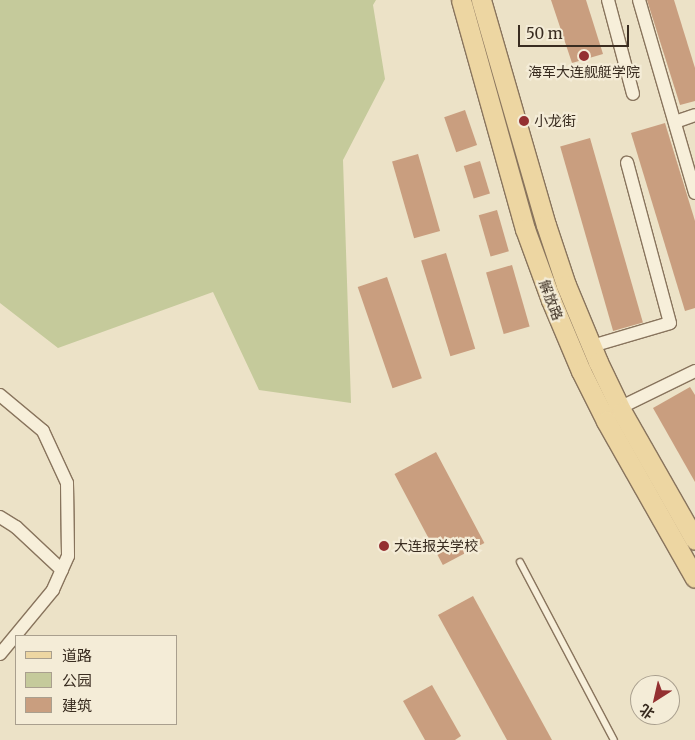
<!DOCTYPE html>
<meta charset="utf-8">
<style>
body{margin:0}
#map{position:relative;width:695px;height:740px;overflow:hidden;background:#ece2c7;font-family:Merriweather,"Noto Sans SC",serif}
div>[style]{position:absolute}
.green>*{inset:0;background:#c5ca9b}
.building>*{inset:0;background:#c99e7f;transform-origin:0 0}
.roads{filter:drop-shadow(1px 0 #88745d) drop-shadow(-1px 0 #88745d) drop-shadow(0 1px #88745d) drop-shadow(0 -1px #88745d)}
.service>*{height:6px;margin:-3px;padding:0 3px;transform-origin:3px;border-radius:3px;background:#f7efda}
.minor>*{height:12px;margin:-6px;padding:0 6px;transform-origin:6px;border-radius:6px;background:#f7efda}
.primary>*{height:19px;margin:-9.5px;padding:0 9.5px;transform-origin:9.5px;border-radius:9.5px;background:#edd6a2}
.dots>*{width:14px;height:14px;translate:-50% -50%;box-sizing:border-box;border:2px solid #f4ecd7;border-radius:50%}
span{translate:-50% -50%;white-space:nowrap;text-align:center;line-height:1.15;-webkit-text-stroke:4.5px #f4ecd7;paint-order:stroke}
.poi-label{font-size:14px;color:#392c20}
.left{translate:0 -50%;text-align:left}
.street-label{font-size:14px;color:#392c20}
.legend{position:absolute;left:15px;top:635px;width:162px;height:90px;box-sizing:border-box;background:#f4ecd7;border:1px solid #a99f8e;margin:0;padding:6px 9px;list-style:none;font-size:15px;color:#392c20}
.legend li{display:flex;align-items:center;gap:10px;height:25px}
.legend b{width:25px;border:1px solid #a99f8e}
.north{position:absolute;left:630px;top:675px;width:50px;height:50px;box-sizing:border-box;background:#f4ecd7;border:1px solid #a99f8e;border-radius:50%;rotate:215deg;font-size:14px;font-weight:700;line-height:20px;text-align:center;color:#392c20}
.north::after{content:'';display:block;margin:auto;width:18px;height:22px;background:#943031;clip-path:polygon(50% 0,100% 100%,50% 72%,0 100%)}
.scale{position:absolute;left:518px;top:25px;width:111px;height:22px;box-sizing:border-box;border:2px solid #392c20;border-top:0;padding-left:6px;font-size:15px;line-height:18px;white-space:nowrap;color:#392c20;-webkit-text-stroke:4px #f4ecd7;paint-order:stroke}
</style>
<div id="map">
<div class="green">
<i style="clip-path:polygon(0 0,376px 0,373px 5px,385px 79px,343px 160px,351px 403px,259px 390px,213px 292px,58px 348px,0 303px)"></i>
</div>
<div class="building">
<i style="clip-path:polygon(551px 0,586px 0,603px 54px,572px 63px)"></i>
<i style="clip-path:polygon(647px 0,674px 0,695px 68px,695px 101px,680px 105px)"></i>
<i style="left:465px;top:110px;width:37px;height:22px;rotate:71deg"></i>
<i style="clip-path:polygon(665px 123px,695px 221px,695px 308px,685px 311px,631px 133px)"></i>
<i style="left:590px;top:138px;width:192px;height:31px;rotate:74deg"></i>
<i style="left:418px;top:154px;width:80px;height:27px;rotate:74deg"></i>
<i style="left:480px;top:161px;width:34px;height:17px;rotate:73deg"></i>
<i style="left:497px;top:210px;width:43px;height:19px;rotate:74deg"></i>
<i style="left:446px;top:253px;width:100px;height:26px;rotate:73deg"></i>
<i style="left:512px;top:265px;width:64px;height:27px;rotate:74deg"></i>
<i style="left:387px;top:277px;width:107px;height:31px;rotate:71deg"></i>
<i style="clip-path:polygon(690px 387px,695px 395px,695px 482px,653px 408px)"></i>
<i style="left:436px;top:452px;width:103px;height:47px;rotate:62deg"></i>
<i style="clip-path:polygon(473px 596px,552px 740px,507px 740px,438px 615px)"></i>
<i style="clip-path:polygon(432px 685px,461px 736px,455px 740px,425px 740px,403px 701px)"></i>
</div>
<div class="roads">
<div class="service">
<i style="left:520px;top:562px;width:201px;rotate:62.2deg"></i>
</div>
<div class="minor">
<i style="left:608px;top:0;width:97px;rotate:75.1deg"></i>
<i style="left:639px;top:0;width:201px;rotate:73.8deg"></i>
<i style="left:675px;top:122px;width:21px;rotate:-19deg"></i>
<i style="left:592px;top:346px;width:81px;rotate:-16.4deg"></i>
<i style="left:670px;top:323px;width:166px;rotate:-105deg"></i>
<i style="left:0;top:395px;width:56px;rotate:39.9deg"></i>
<i style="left:43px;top:431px;width:57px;rotate:65.2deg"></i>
<i style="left:67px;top:483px;width:73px;rotate:89.2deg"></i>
<i style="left:68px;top:556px;width:37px;rotate:114deg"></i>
<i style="left:53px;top:590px;width:83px;rotate:129.6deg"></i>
<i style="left:613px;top:411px;width:91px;rotate:-26deg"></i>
<i style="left:0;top:517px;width:19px;rotate:32deg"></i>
<i style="left:16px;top:527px;width:63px;rotate:43.1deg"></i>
</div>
<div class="primary">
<i style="left:461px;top:0;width:238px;rotate:74.4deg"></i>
<i style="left:525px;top:229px;width:76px;rotate:69.9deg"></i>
<i style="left:551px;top:300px;width:77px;rotate:67.1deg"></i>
<i style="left:581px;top:371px;width:56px;rotate:63.4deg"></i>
<i style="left:606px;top:421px;width:180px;rotate:60.5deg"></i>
<i style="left:481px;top:0;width:234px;rotate:73.9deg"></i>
<i style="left:546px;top:225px;width:63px;rotate:71.6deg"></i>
<i style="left:566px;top:285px;width:83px;rotate:67.4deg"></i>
<i style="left:598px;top:362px;width:55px;rotate:64.4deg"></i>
<i style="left:622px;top:412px;width:147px;rotate:60.3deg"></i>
</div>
</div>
<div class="dots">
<i style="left:584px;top:56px;background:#943031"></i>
<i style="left:524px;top:121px;background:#943031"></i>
<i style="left:384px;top:546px;background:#943031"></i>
</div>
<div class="poi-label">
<span style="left:584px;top:72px">海军大连舰艇学院</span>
<span class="left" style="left:534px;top:121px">小龙街</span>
<span class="left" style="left:394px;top:546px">大连报关学校</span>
</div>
<div class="street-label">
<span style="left:551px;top:300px;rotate:69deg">解放路</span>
</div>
<ul class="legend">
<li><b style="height:6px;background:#edd6a2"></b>道路</li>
<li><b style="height:14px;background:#c5ca9b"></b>公园</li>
<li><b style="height:14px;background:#c99e7f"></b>建筑</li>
</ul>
<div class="north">北</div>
<div class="scale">50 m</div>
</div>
